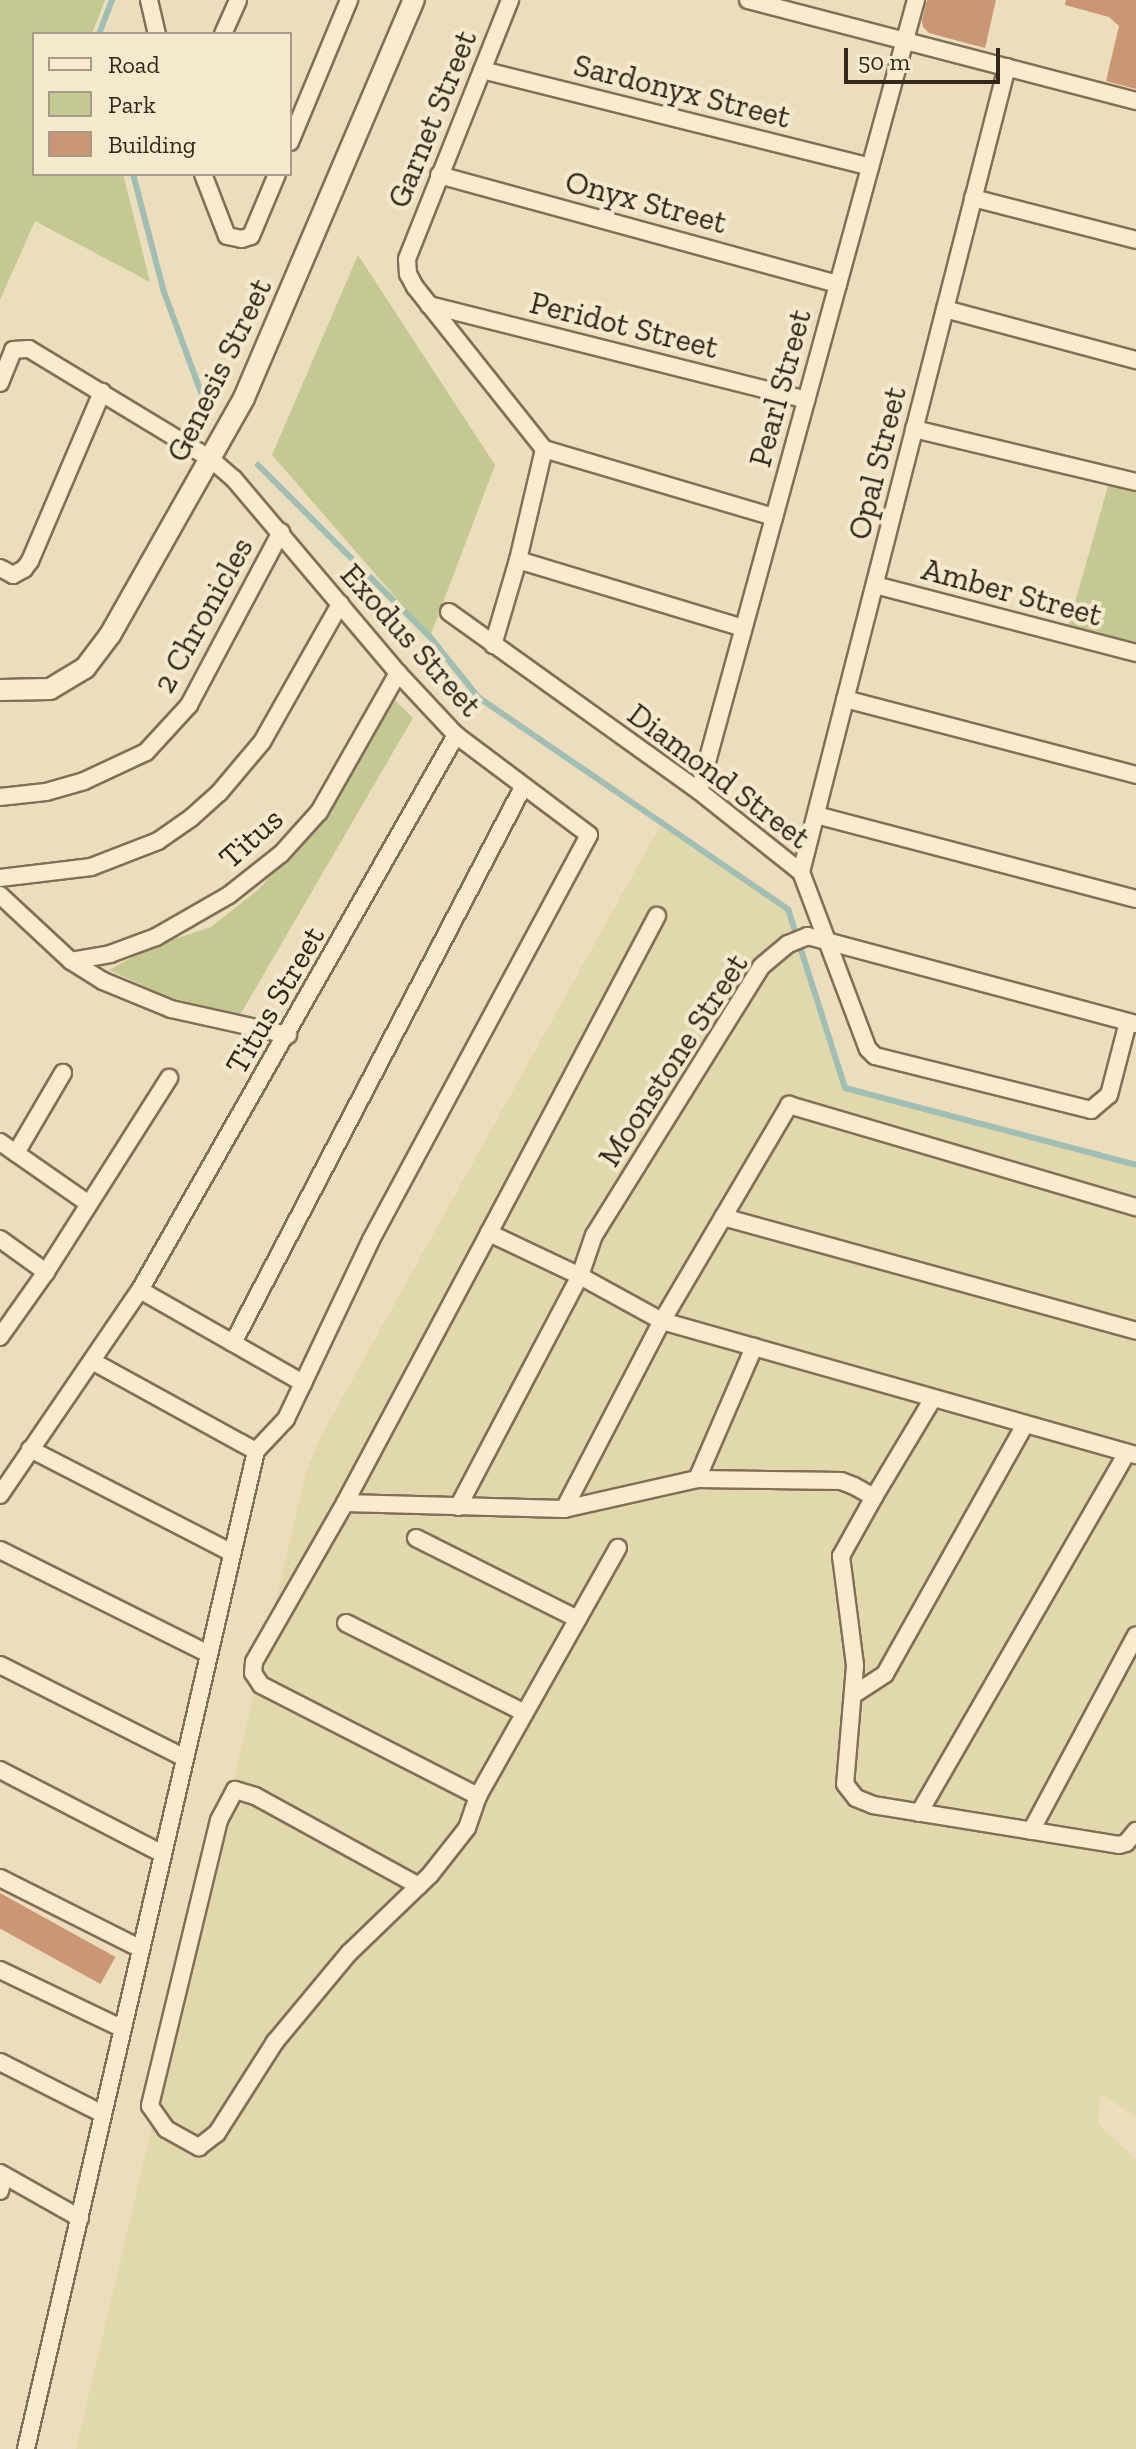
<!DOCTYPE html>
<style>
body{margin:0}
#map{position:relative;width:1136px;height:2449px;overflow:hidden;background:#ecddbd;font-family:"Zilla Slab",serif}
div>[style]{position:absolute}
.farmland>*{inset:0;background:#e1d8ab}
.green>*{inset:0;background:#c4c992}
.stream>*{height:6px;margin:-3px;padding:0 3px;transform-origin:3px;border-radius:3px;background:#a1beb5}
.building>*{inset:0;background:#ca9674;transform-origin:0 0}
.roads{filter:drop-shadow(2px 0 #836e57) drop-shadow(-2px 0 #836e57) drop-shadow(0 2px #836e57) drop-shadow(0 -2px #836e57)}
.minor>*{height:16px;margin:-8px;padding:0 8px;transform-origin:8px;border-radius:8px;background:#f8ebd0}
.tertiary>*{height:20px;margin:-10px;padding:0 10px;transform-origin:10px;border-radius:10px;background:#f8ebd0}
span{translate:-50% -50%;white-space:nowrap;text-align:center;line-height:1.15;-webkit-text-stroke:8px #f4e8cd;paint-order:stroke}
.street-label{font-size:32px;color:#33261b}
.legend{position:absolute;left:32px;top:32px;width:260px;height:144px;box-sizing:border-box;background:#f4e8cd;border:2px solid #a79a86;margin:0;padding:10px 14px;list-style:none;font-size:24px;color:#33261b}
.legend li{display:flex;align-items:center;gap:16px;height:40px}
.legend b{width:40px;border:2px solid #a79a86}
.scale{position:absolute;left:844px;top:48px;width:156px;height:36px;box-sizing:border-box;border:4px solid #33261b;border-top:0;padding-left:10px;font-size:24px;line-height:28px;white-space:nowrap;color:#33261b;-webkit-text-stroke:6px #f4e8cd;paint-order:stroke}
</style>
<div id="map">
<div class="farmland">
<i style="clip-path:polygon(660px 826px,788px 909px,845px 1088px,1136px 1165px,1136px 2117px,1101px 2094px,1097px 2123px,1136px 2159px,1136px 2449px,76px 2449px,306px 1473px,321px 1436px)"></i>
</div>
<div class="green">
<i style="clip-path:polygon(0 0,105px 0,92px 34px,34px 34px,34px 174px,123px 174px,150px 282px,35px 221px,0 300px)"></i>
<i style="clip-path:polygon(358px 255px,495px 465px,430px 637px,272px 455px)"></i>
<i style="clip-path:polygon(1110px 479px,1136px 486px,1136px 646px,1068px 627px)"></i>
<i style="clip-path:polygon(395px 700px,413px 718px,240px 1015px,168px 997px,109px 970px,153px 946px,211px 927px,259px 889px,324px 816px)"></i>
</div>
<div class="stream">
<i style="left:99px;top:34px;width:36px;rotate:-69deg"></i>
<i style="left:133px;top:174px;width:122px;rotate:75.3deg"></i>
<i style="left:164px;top:292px;width:113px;rotate:69.8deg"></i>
<i style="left:258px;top:465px;width:243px;rotate:45deg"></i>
<i style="left:430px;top:637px;width:77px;rotate:51.3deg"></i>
<i style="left:478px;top:697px;width:376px;rotate:34.4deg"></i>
<i style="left:788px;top:909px;width:188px;rotate:72.3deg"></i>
<i style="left:845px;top:1088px;width:301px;rotate:14.8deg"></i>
</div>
<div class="building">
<i style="clip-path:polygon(927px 0,996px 0,985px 48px,929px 33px,923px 27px,922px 20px)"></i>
<i style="clip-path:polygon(1066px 0,1136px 0,1136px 89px,1106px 81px,1119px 26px,1109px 17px,1065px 5px)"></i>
<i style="left:0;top:1893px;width:132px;height:31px;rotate:29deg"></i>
</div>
<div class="roads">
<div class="minor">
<i style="left:149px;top:0;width:35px;rotate:77deg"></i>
<i style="left:748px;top:0;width:401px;rotate:14.6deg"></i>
<i style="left:223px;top:34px;width:37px;rotate:-66deg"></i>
<i style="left:482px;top:70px;width:400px;rotate:14deg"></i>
<i style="left:290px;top:142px;width:154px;rotate:-67.4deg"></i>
<i style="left:203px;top:174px;width:66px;rotate:68.8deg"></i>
<i style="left:227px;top:236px;width:15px;rotate:11deg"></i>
<i style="left:242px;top:239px;width:9px;rotate:-18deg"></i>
<i style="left:251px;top:236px;width:67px;rotate:-67.2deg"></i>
<i style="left:439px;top:175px;width:414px;rotate:15.3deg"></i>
<i style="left:973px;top:198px;width:168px;rotate:14.4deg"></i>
<i style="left:429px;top:305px;width:389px;rotate:14.1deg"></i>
<i style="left:945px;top:309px;width:198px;rotate:15deg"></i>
<i style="left:0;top:383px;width:35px;rotate:-68deg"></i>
<i style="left:13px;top:350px;width:16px;rotate:-4deg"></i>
<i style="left:29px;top:349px;width:214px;rotate:31.2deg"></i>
<i style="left:212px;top:460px;width:29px;rotate:41deg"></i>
<i style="left:234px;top:479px;width:254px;rotate:49.8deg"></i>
<i style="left:398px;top:673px;width:85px;rotate:46.9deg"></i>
<i style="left:456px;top:735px;width:166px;rotate:36.9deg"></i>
<i style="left:589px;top:835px;width:460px;rotate:118.3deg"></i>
<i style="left:371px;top:1240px;width:198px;rotate:115.4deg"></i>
<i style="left:286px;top:1419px;width:44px;rotate:133.2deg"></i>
<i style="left:256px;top:1451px;width:1024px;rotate:102.98deg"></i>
<i style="left:914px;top:429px;width:228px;rotate:13.4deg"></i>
<i style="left:544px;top:449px;width:240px;rotate:16.5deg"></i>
<i style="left:518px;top:560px;width:235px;rotate:16.8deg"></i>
<i style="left:0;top:568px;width:15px;rotate:28deg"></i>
<i style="left:13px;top:575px;width:13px;rotate:-29deg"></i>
<i style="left:24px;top:569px;width:10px;rotate:-53deg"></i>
<i style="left:30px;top:561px;width:184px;rotate:-66.9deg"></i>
<i style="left:875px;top:585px;width:270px;rotate:14.6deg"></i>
<i style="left:449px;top:612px;width:307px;rotate:35.6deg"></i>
<i style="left:699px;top:791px;width:130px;rotate:38.5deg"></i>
<i style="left:801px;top:872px;width:189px;rotate:69.3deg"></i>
<i style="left:868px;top:1049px;width:10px;rotate:45deg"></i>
<i style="left:875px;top:1056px;width:223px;rotate:14deg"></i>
<i style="left:1091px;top:1110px;width:23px;rotate:-40deg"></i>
<i style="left:1109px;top:1095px;width:75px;rotate:-75.4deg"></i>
<i style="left:493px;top:645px;width:89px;rotate:-73.6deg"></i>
<i style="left:518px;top:560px;width:114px;rotate:-76.8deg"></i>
<i style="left:544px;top:449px;width:207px;rotate:-128.5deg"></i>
<i style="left:415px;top:287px;width:15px;rotate:-118deg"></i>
<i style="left:408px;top:274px;width:15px;rotate:-94deg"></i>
<i style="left:407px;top:259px;width:279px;rotate:-68.3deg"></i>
<i style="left:845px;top:699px;width:301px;rotate:14.6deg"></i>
<i style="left:699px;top:791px;width:820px;rotate:-74.66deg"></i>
<i style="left:0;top:797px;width:46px;rotate:-6.2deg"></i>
<i style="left:46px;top:792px;width:40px;rotate:-16deg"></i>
<i style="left:84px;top:781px;width:68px;rotate:-25.1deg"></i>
<i style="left:146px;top:752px;width:64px;rotate:-47.5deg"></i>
<i style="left:189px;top:705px;width:196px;rotate:-62deg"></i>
<i style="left:816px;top:815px;width:331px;rotate:14.7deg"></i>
<i style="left:801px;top:872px;width:831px;rotate:-75.65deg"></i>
<i style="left:0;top:878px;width:92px;rotate:-6.9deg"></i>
<i style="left:91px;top:867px;width:72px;rotate:-21.2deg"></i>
<i style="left:158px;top:841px;width:40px;rotate:-34.9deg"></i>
<i style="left:191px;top:818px;width:38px;rotate:-42deg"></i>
<i style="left:219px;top:793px;width:67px;rotate:-49.9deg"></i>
<i style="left:262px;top:742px;width:159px;rotate:-60.5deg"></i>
<i style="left:0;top:895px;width:97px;rotate:42.9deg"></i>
<i style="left:71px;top:961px;width:38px;rotate:32deg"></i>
<i style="left:103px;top:981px;width:74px;rotate:22.4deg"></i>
<i style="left:171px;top:1009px;width:120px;rotate:12.5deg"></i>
<i style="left:71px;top:961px;width:40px;rotate:-10deg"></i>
<i style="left:110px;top:954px;width:49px;rotate:-20.3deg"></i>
<i style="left:156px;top:937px;width:84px;rotate:-29.9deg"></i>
<i style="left:229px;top:895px;width:66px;rotate:-38.3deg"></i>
<i style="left:281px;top:854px;width:57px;rotate:-47.9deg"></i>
<i style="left:319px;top:812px;width:160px;rotate:-60.4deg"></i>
<i style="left:1136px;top:1024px;width:340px;rotate:-165deg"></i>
<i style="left:808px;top:936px;width:22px;rotate:158deg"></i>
<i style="left:788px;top:944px;width:35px;rotate:140deg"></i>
<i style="left:761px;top:967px;width:316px;rotate:121.9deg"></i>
<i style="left:594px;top:1235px;width:43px;rotate:108.9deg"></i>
<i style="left:580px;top:1276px;width:94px;rotate:28.8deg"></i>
<i style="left:662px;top:1321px;width:493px;rotate:15.8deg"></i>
<i style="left:0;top:1142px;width:108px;rotate:34.9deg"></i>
<i style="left:16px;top:1153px;width:93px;rotate:-59.6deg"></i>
<i style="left:723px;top:1217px;width:428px;rotate:15.4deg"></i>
<i style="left:489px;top:1233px;width:306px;rotate:118.1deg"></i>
<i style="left:345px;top:1503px;width:219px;rotate:1.6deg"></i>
<i style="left:564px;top:1509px;width:136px;rotate:-12.7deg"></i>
<i style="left:697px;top:1479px;width:144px;rotate:0.8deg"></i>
<i style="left:841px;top:1481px;width:14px;rotate:21deg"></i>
<i style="left:854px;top:1486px;width:23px;rotate:29deg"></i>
<i style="left:874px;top:1497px;width:68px;rotate:119.2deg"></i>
<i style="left:841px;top:1556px;width:111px;rotate:82.7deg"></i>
<i style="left:855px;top:1666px;width:118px;rotate:94.8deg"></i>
<i style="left:845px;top:1784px;width:18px;rotate:52deg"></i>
<i style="left:856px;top:1798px;width:18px;rotate:22deg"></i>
<i style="left:873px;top:1805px;width:249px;rotate:9.2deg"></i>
<i style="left:1119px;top:1845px;width:7px;rotate:-16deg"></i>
<i style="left:1126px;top:1843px;width:16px;rotate:-50deg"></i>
<i style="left:0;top:1239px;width:57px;rotate:35.7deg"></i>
<i style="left:140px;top:1290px;width:188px;rotate:29.7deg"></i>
<i style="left:0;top:1337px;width:80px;rotate:-54.7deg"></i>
<i style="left:46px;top:1272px;width:230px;rotate:-57.6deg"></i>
<i style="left:233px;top:1343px;width:627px;rotate:-62.45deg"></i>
<i style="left:92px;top:1361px;width:187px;rotate:28.8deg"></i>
<i style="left:30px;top:1449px;width:227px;rotate:27.2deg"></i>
<i style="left:697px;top:1479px;width:144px;rotate:-66.6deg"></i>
<i style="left:0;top:1495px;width:248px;rotate:-55.7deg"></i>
<i style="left:140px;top:1290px;width:639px;rotate:-60.34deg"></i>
<i style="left:874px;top:1497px;width:113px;rotate:-59.1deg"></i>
<i style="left:345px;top:1503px;width:183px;rotate:119.8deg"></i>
<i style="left:254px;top:1662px;width:11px;rotate:95deg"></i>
<i style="left:253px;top:1673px;width:14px;rotate:56deg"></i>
<i style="left:261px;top:1685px;width:244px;rotate:27.1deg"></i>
<i style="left:478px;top:1796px;width:285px;rotate:-60.6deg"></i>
<i style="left:458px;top:1507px;width:261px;rotate:-62.2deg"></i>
<i style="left:580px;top:1276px;width:101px;rotate:-154.7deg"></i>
<i style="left:489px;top:1233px;width:359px;rotate:-62.1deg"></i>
<i style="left:564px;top:1509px;width:212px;rotate:-62.5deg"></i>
<i style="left:662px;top:1321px;width:251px;rotate:-59.5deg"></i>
<i style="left:789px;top:1105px;width:362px;rotate:16.4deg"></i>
<i style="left:416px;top:1538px;width:181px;rotate:26.6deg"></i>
<i style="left:0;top:1550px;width:233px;rotate:26.5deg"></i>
<i style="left:346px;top:1623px;width:200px;rotate:26.7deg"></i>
<i style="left:0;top:1665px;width:207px;rotate:26.7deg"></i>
<i style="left:853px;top:1695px;width:38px;rotate:-33deg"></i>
<i style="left:885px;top:1674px;width:286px;rotate:-60.7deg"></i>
<i style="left:0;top:1770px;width:183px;rotate:27.3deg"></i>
<i style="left:919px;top:1813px;width:416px;rotate:-60deg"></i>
<i style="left:1031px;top:1831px;width:222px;rotate:-61.8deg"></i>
<i style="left:0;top:1878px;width:158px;rotate:26.7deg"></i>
<i style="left:419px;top:1886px;width:187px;rotate:-151.2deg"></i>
<i style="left:255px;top:1796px;width:21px;rotate:-163deg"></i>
<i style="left:235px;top:1790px;width:34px;rotate:118deg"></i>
<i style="left:219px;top:1820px;width:294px;rotate:103.6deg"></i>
<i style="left:150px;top:2106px;width:28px;rotate:55deg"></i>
<i style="left:166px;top:2129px;width:38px;rotate:29deg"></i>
<i style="left:199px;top:2147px;width:23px;rotate:-38deg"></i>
<i style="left:217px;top:2133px;width:108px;rotate:-57.5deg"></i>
<i style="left:275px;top:2042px;width:116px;rotate:-50.3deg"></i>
<i style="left:349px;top:1953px;width:112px;rotate:-43.9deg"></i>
<i style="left:430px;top:1875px;width:60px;rotate:-51.8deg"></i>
<i style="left:467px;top:1828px;width:34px;rotate:-71deg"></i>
<i style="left:0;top:1970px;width:136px;rotate:25.6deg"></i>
<i style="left:0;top:2062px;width:115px;rotate:26.8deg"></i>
<i style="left:0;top:2173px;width:92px;rotate:29.4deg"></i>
<i style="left:0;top:2191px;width:16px;rotate:-76deg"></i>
</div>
<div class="tertiary">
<i style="left:0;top:690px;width:50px;rotate:-1.1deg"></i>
<i style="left:50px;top:689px;width:41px;rotate:-31deg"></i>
<i style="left:85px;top:668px;width:41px;rotate:-52.9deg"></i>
<i style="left:110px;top:635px;width:272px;rotate:-60.5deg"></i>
<i style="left:244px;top:398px;width:433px;rotate:-66.9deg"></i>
</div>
</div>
<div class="street-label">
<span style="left:682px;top:91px;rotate:14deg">Sardonyx Street</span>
<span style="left:432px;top:119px;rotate:-68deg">Garnet Street</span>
<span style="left:646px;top:202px;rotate:15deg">Onyx Street</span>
<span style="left:624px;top:325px;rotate:14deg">Peridot Street</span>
<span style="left:219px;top:370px;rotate:-64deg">Genesis Street</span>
<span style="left:780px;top:388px;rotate:-75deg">Pearl Street</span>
<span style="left:877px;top:463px;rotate:-76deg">Opal Street</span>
<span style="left:1012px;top:592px;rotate:15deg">Amber Street</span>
<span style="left:203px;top:615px;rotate:-61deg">2 Chronicles</span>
<span style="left:411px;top:640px;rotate:48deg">Exodus Street</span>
<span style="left:719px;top:776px;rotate:37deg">Diamond Street</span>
<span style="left:251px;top:838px;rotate:-42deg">Titus</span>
<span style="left:275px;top:1000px;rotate:-60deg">Titus Street</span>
<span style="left:673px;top:1060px;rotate:-57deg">Moonstone Street</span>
</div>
<ul class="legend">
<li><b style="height:10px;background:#f8ebd0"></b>Road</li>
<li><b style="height:22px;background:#c4c992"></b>Park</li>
<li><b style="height:22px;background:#ca9674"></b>Building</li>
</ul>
<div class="scale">50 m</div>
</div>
